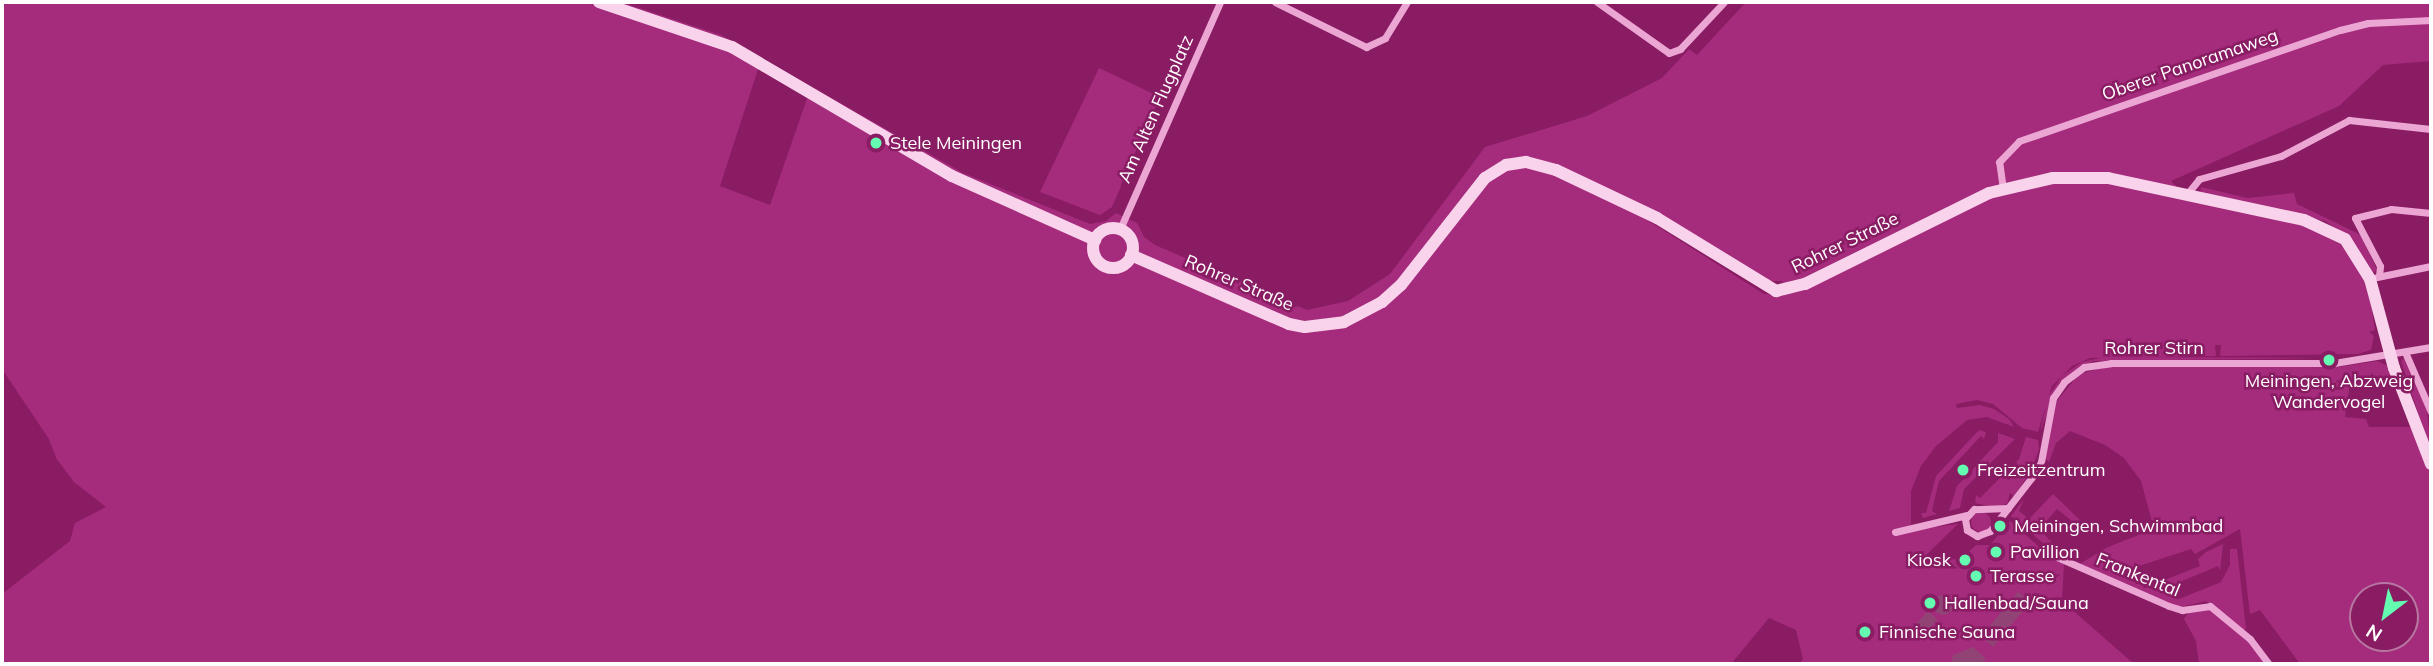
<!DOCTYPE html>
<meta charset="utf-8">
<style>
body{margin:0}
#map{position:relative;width:2433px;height:666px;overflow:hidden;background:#891c63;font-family:Mulish,sans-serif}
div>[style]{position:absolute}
.green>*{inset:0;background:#a52c7d}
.round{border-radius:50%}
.water>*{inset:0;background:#924376;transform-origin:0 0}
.street>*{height:7px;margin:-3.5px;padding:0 3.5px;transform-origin:3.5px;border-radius:3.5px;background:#eca6d4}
.secondary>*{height:12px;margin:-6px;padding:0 6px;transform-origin:6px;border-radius:6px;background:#f9d3eb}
.secondary>.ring{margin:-6px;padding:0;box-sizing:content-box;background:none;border:12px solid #f9d3eb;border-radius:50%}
.dots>*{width:19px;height:19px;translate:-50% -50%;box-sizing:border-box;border:4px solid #891c63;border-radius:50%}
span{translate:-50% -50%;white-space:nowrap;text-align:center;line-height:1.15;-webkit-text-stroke:5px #891c63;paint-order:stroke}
.street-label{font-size:18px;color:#fff}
.poi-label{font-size:18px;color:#fff}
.left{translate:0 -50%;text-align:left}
.right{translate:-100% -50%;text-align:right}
.frame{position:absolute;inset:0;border:4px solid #fff;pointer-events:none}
.north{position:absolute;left:2349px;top:582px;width:70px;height:70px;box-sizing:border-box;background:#891c63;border:2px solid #b877a1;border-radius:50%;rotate:212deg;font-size:19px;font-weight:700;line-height:28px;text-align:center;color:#fff}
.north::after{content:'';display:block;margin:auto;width:24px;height:32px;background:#64fcb0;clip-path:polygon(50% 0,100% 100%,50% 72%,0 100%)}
</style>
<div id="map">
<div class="green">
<i style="clip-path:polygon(evenodd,2px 2px,621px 2px,721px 35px,963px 173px,1090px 224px,1106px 221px,1116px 213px,1137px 223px,1144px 237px,1155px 245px,1307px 310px,1348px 301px,1390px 274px,1485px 147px,1587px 116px,1662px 78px,1689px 49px,1697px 55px,1746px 2px,2431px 2px,2431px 61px,2383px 65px,2339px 106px,2171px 181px,2191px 201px,2312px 228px,2340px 243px,2363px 275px,2370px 298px,2375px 330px,2369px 332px,2374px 336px,2371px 350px,2358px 354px,2220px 356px,2221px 345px,2215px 345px,2216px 356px,2090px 358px,2072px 366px,2052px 386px,2038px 432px,2022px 428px,1993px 404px,1977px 400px,1956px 404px,1957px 408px,1980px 405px,1994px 409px,2009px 419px,2014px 427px,1987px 417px,1967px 420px,1936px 446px,1921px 466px,1911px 491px,1911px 530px,1958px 524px,1923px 558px,1932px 568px,1939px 560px,1961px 559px,1976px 545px,1990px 545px,2010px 521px,2053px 559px,2064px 563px,2062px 601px,2134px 664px,1799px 664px,1803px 659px,1796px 630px,1769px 618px,1731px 664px,2px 664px,2px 594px,70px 541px,75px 523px,106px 507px,74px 482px,56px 458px,49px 439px,2px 369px,2px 2px,759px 66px,809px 93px,770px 205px,720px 186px,759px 66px,2px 2px,1555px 175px,1661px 214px,1770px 281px,1782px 281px,1784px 296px,1764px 294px,1630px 209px,1555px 175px)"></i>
<i style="clip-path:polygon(1099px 68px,1160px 97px,1112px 207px,1100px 215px,1040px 192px)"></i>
<i style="clip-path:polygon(2201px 187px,2247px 198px,2294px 193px,2297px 204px,2361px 235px,2377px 270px,2373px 273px,2353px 240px,2325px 221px,2200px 194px)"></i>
<i style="clip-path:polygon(2105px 357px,2321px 358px,2093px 361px,2059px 383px,2040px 432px,2048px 397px,2062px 376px,2082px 362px)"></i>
<i style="clip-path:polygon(2404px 358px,2426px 399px,2431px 453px,2401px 361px)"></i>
<i style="clip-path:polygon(evenodd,2377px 361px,2388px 366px,2401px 402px,2394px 383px,2350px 383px,2345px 417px,2366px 419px,2369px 427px,2411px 427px,2431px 476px,2431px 664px,2300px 664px,2260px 610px,2250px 614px,2240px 529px,2195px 554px,2191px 549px,2130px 569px,2136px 584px,2141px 583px,2144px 588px,2200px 566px,2198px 559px,2206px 552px,2223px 544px,2220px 571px,2218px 566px,2163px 589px,2179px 599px,2221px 582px,2230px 565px,2230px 549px,2237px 549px,2246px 629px,2241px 631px,2206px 601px,2180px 607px,2078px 565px,2108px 547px,2154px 529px,2141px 481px,2124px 458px,2105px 445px,2070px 431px,2056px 443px,2049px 462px,2045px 458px,2056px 402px,2079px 374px,2111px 366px,2339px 367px,2377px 361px,2363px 596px,2405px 596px,2405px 638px,2363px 638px,2363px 596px)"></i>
<i style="clip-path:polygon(1979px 430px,1986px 432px,1984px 439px,1981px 436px,1939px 481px,1932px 511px,1937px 514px,1923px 518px,1921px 513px,1926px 513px,1936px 476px)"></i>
<i style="clip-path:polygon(1998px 433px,2015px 439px,1964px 489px,1960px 508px,1949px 511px,1957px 486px,1998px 442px)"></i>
<i style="clip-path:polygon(2026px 437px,2038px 440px,2039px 449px,2031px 471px,2014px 496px,2010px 493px,2007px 504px,1993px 507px,1975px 503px,1976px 495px,1980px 498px,2019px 459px)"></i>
<i style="clip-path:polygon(2053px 494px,2082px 522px,2077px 525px,2057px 509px,2039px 529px,2060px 551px,2057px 555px,2011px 516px,2024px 499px,2019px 511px,2029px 519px)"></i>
<i class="round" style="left:1971px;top:512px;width:20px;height:20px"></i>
<i style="clip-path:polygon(2209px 609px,2249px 642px,2266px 664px,2199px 664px,2196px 641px,2184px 619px,2190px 610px)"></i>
</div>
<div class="water">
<i style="left:2018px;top:592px;width:16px;height:58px;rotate:40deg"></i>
<i class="round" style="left:1933px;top:595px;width:20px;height:20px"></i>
<i style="left:1928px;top:611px;width:13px;height:28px;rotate:42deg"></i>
<i style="clip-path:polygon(1973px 647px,1986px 659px,1981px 664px,1951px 664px,1953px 655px)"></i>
</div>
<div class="street">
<i style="left:1275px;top:2px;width:102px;rotate:26.3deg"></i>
<i style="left:1366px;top:47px;width:21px;rotate:-25deg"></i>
<i style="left:1385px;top:38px;width:42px;rotate:-58.6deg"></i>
<i style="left:1597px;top:2px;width:88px;rotate:35.3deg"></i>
<i style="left:1669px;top:53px;width:12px;rotate:-20deg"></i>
<i style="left:1680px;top:49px;width:64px;rotate:-46.9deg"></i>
<i style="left:2003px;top:189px;width:27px;rotate:-98deg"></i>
<i style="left:1999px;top:162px;width:29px;rotate:-46deg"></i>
<i style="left:2019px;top:141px;width:340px;rotate:-19.1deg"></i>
<i style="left:2340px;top:30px;width:29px;rotate:-14deg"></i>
<i style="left:2368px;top:23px;width:63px;rotate:-2.7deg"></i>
<i style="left:2187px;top:194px;width:19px;rotate:-51deg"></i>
<i style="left:2199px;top:179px;width:85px;rotate:-15.7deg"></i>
<i style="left:2281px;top:156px;width:77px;rotate:-27.9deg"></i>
<i style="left:2349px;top:120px;width:82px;rotate:6.3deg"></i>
<i style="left:1120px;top:229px;width:248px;rotate:-66.2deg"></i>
<i style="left:2379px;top:276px;width:10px;rotate:-84deg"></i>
<i style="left:2380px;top:266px;width:54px;rotate:-117.5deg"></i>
<i style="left:2355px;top:218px;width:37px;rotate:-14deg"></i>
<i style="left:2391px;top:209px;width:40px;rotate:5.7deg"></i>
<i style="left:2377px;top:277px;width:55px;rotate:-11.5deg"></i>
<i style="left:2405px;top:352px;width:65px;rotate:66.6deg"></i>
<i style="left:2008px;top:508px;width:34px;rotate:178deg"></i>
<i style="left:1974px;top:509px;width:13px;rotate:132deg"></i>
<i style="left:1965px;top:519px;width:11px;rotate:80deg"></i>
<i style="left:1967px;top:530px;width:12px;rotate:31deg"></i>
<i style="left:1977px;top:536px;width:14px;rotate:-21deg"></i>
<i style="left:1990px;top:531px;width:68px;rotate:-52.1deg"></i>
<i style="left:2032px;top:477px;width:17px;rotate:-59deg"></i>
<i style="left:2041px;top:462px;width:65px;rotate:-79.4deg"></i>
<i style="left:2053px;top:398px;width:19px;rotate:-55deg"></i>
<i style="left:2064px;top:382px;width:25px;rotate:-37deg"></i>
<i style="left:2084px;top:367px;width:27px;rotate:-8deg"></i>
<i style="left:2111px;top:363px;width:223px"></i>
<i style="left:2334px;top:363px;width:98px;rotate:-9.4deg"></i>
<i style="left:1895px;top:532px;width:74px;rotate:-13.3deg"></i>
<i style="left:2057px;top:557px;width:122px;rotate:23.6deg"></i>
<i style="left:2169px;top:606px;width:14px;rotate:17deg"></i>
<i style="left:2182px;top:610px;width:28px;rotate:-8deg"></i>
<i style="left:2210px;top:606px;width:52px;rotate:39.5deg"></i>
<i style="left:2250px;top:639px;width:31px;rotate:53deg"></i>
</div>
<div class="secondary">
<i style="left:599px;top:2px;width:140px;rotate:18.7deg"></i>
<i style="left:732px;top:47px;width:255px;rotate:30.4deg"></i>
<i style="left:952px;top:176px;width:157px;rotate:24.1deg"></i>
<i class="ring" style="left:1093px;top:228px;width:28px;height:28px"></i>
<i style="left:1131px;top:255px;width:172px;rotate:23.6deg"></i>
<i style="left:1289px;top:324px;width:16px;rotate:11deg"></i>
<i style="left:1305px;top:327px;width:39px;rotate:-7deg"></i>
<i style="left:1344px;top:322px;width:43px;rotate:-27.8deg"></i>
<i style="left:1382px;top:302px;width:25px;rotate:-42deg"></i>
<i style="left:1401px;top:285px;width:136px;rotate:-51.9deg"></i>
<i style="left:1485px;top:178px;width:25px;rotate:-32deg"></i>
<i style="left:1506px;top:165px;width:20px;rotate:-9deg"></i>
<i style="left:1526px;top:162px;width:31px;rotate:15deg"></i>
<i style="left:1556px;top:170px;width:112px;rotate:25.4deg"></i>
<i style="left:1657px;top:218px;width:140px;rotate:31.5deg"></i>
<i style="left:1776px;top:291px;width:30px;rotate:-14deg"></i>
<i style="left:1805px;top:284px;width:205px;rotate:-26.3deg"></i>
<i style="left:1989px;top:193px;width:66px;rotate:-13.2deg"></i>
<i style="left:2053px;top:178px;width:55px"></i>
<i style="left:2108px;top:178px;width:200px;rotate:12.1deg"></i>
<i style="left:2304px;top:220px;width:45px;rotate:24.9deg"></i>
<i style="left:2345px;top:239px;width:47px;rotate:58deg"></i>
<i style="left:2370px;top:279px;width:92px;rotate:74.9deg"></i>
<i style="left:2394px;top:368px;width:103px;rotate:68.9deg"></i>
</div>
<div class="dots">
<i style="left:876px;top:143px;background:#64fcb0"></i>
<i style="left:2329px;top:360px;background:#64fcb0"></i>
<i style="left:1963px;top:470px;background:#64fcb0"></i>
<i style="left:2000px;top:526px;background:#64fcb0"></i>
<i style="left:1996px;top:552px;background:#64fcb0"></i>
<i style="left:1965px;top:560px;background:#64fcb0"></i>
<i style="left:1976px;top:576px;background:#64fcb0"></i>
<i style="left:1930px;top:603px;background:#64fcb0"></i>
<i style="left:1865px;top:632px;background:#64fcb0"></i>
</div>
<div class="street-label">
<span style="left:2190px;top:65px;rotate:-19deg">Oberer Panoramaweg</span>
<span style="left:1156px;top:109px;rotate:-66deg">Am Alten Flugplatz</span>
<span style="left:1845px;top:243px;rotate:-26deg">Rohrer Straße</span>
<span style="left:1239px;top:283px;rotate:23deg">Rohrer Straße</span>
<span style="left:2154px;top:348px">Rohrer Stirn</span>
<span style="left:2138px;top:575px;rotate:22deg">Frankental</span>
</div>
<div class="poi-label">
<span class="left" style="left:890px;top:143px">Stele Meiningen</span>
<span style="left:2329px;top:392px">Meiningen, Abzweig<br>Wandervogel</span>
<span class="left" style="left:1977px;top:470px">Freizeitzentrum</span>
<span class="left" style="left:2014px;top:526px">Meiningen, Schwimmbad</span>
<span class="left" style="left:2010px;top:552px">Pavillion</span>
<span class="right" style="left:1951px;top:560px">Kiosk</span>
<span class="left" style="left:1990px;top:576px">Terasse</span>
<span class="left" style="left:1944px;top:603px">Hallenbad/Sauna</span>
<span class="left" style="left:1879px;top:632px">Finnische Sauna</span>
</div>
<div class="frame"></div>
<div class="north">N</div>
</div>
